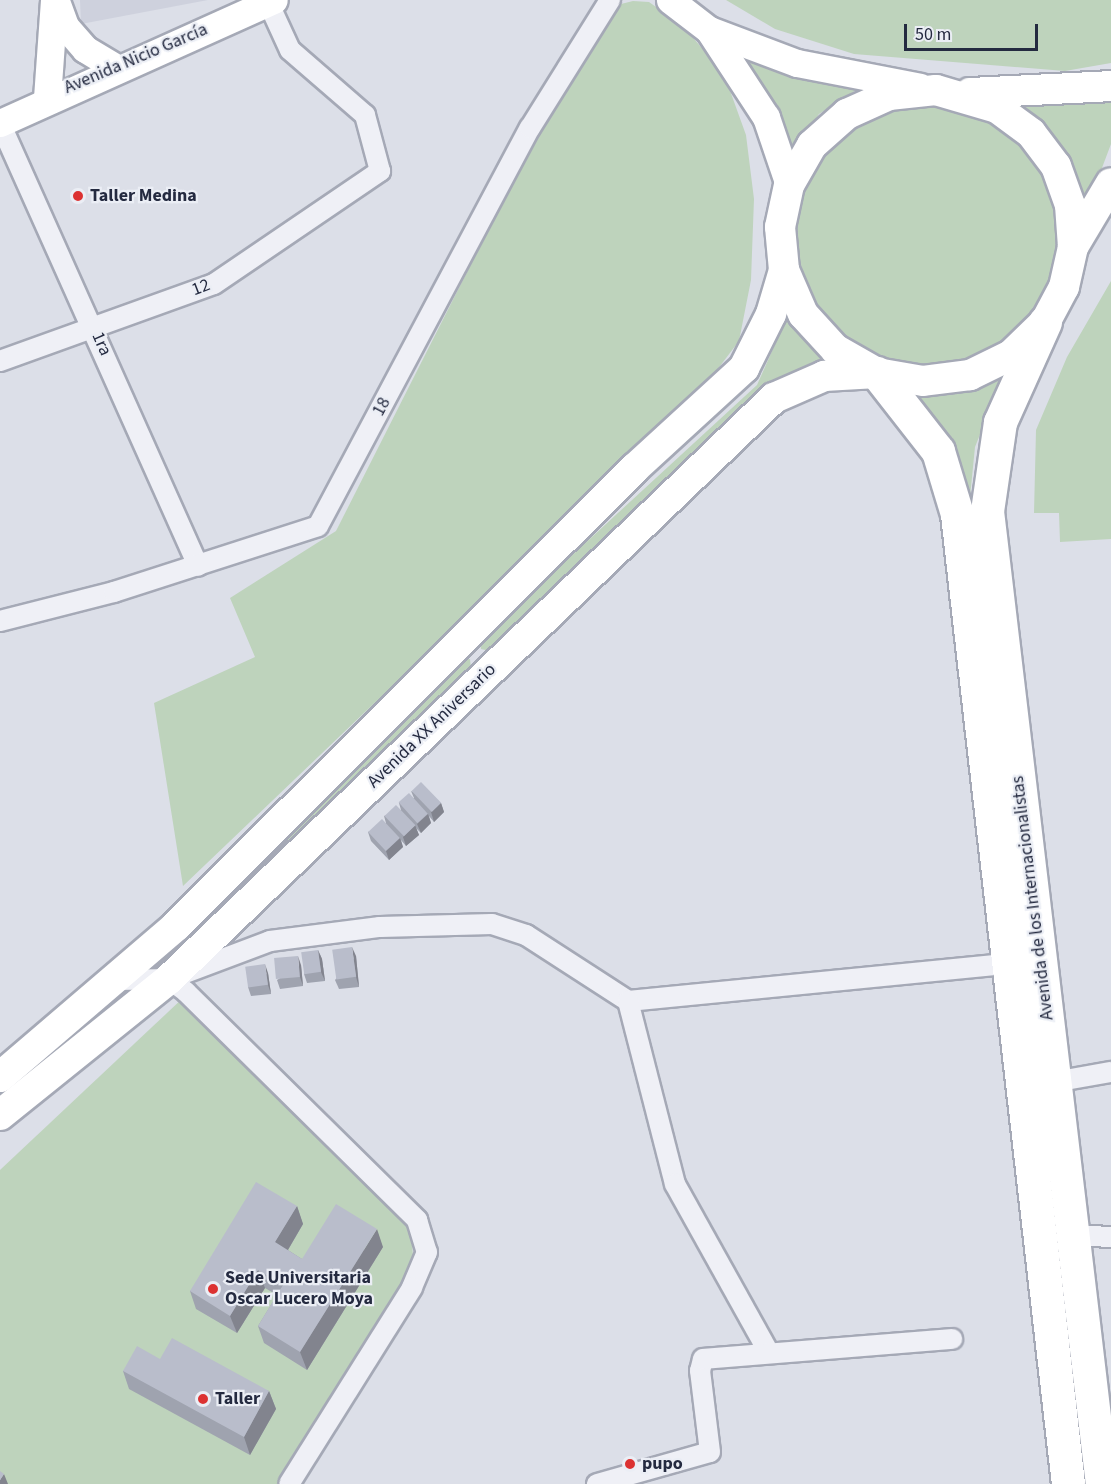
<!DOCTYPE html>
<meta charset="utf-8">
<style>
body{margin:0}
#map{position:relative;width:1111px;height:1484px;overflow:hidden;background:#dcdfe8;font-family:"Source Sans 3",sans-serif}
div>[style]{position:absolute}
.built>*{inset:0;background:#ced1dd}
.green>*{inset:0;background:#bed3bc}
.round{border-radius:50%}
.roads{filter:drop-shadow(2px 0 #a5a9b6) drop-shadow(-2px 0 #a5a9b6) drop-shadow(0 2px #a5a9b6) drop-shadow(0 -2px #a5a9b6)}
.street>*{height:20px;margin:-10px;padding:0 10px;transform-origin:10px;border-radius:10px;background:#eff0f6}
.secondary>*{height:27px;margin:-13.5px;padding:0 13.5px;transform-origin:13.5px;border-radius:13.5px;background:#fff}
.primary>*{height:30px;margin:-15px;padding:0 15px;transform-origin:15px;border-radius:15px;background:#fff}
.highway>*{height:33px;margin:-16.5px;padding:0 16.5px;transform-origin:16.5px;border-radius:16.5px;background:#fff}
.wall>*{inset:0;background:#9fa3af}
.shaded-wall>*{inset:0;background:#82848e}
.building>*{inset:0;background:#b9bdcb;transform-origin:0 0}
.dots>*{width:16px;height:16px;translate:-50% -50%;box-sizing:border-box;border:3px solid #ebeef5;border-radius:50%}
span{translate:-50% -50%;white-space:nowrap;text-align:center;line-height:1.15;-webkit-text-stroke:4.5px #ebeef5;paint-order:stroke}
.street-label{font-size:18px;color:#242a40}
.poi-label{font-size:18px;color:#242a40;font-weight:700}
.left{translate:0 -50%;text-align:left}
.scale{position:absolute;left:904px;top:24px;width:134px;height:27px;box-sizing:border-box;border:3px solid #242a40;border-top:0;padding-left:8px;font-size:18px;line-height:21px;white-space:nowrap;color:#242a40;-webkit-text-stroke:4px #ebeef5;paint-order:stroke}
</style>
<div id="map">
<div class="built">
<i style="clip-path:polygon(80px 0,208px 0,81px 24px)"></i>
</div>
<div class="green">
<i style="clip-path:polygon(726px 0,1111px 0,1111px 63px,1065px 71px,854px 54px,775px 29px)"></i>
<i style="clip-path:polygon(633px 1px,649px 2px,683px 26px,724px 74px,746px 135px,754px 199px,751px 280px,739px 341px,701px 391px,183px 886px,154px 703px,255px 657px,230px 598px,336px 531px,550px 108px,617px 5px)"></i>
<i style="clip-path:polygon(732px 50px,864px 85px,819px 114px,789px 158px,776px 110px)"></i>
<i style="clip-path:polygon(1009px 97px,1067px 104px,1111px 100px,1111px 144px,1088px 205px,1065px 156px)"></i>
<i class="round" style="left:797px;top:104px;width:262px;height:262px"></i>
<i style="clip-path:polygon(1111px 281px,1111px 539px,1060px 542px,1059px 513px,1034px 513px,1036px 430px,1067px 357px)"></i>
<i style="clip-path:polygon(787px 317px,826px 355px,769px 392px,490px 651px,481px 649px,480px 640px,757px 385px)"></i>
<i style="clip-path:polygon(1002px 379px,975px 447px,970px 497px,1027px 944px,962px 494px,905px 392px,975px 390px)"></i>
<i style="clip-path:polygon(470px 659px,471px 669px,175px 964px,161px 965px,159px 957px,459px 660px)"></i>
<i style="clip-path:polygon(184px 997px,411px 1228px,414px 1270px,282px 1484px,8px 1484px,0 1478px,0 1170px)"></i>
</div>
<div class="roads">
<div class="street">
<i style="left:0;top:123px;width:485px;rotate:65.9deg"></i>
<i style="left:0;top:361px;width:227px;rotate:-19.8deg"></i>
<i style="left:214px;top:284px;width:201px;rotate:-34.2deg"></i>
<i style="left:380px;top:171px;width:58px;rotate:-105deg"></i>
<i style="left:365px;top:115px;width:99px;rotate:-139.1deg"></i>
<i style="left:290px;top:50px;width:53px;rotate:-114.6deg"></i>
<i style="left:0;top:621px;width:118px;rotate:-14.3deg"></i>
<i style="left:114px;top:592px;width:214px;rotate:-17.9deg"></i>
<i style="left:318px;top:526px;width:451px;rotate:-62deg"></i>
<i style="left:530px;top:128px;width:151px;rotate:-58deg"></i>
<i style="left:180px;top:975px;width:96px;rotate:-20.7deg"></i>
<i style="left:270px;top:941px;width:111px;rotate:-7.3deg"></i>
<i style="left:380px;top:927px;width:112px;rotate:-1.5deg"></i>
<i style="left:492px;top:924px;width:36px;rotate:18deg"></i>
<i style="left:526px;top:935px;width:121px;rotate:32.9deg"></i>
<i style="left:628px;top:1001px;width:392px;rotate:-5.6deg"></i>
<i style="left:117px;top:980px;width:52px;rotate:-1.1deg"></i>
<i style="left:169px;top:979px;width:21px;rotate:37deg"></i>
<i style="left:186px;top:992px;width:325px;rotate:44.6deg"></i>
<i style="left:417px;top:1220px;width:34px;rotate:73deg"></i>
<i style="left:427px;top:1252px;width:39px;rotate:113deg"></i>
<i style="left:412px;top:1288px;width:231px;rotate:122.1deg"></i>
<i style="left:628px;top:1001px;width:189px;rotate:75.6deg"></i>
<i style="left:675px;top:1184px;width:191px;rotate:60.9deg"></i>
<i style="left:1054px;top:1082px;width:58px;rotate:-10deg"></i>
<i style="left:1072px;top:1236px;width:39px;rotate:1deg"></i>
<i style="left:597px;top:1484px;width:117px;rotate:-15.8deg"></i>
<i style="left:710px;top:1452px;width:82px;rotate:-97deg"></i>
<i style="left:700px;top:1371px;width:12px;rotate:-76deg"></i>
<i style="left:703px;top:1359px;width:250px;rotate:-4.6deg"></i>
</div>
<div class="secondary">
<i style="left:670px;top:0;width:49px;rotate:37.6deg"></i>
<i style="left:709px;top:30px;width:94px;rotate:20.6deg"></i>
<i style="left:797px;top:63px;width:125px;rotate:11deg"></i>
<i style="left:56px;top:1px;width:27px;rotate:70deg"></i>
<i style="left:65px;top:26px;width:30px;rotate:49deg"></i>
<i style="left:85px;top:49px;width:37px;rotate:31deg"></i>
<i style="left:709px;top:30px;width:104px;rotate:56.8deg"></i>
<i style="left:766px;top:117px;width:72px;rotate:71.3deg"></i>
<i style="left:47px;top:98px;width:98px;rotate:-85.9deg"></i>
<i style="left:0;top:123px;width:300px;rotate:-24.2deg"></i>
</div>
<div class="primary">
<i style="left:970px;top:93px;width:141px;rotate:-2.8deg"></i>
<i style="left:1073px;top:247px;width:74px;rotate:-59.3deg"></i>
<i style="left:0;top:1077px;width:232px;rotate:-40.6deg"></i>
<i style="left:176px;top:926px;width:648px;rotate:-44.94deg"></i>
<i style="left:635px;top:468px;width:148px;rotate:-42.5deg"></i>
<i style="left:744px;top:368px;width:60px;rotate:-63.4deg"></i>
<i style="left:771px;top:314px;width:46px;rotate:-73.5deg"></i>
<i style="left:784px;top:270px;width:43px;rotate:-95.3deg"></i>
<i style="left:780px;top:227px;width:43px;rotate:-77.9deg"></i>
<i style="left:789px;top:185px;width:46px;rotate:-60.1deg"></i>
<i style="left:812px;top:145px;width:47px;rotate:-41.5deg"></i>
<i style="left:847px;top:114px;width:46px;rotate:-24.3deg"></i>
<i style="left:889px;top:95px;width:47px;rotate:-6.1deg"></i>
<i style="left:936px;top:90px;width:64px;rotate:16.4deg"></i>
<i style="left:997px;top:108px;width:42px;rotate:36.3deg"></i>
<i style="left:1031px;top:133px;width:41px;rotate:52.9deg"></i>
<i style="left:1056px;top:166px;width:41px;rotate:70.3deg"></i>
<i style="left:1070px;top:205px;width:42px;rotate:85.9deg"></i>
<i style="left:1073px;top:247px;width:41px;rotate:102.7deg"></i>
<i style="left:1064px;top:287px;width:40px;rotate:118deg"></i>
<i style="left:1045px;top:322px;width:47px;rotate:135.9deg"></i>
<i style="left:1011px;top:355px;width:46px;rotate:154deg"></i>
<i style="left:970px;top:375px;width:47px;rotate:172.7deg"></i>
<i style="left:923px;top:381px;width:47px;rotate:-170.1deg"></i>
<i style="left:877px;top:373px;width:48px;rotate:-150.3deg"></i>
<i style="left:835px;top:349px;width:47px;rotate:-132.4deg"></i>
<i style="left:803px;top:314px;width:48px;rotate:-113.4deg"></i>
<i style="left:0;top:1115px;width:217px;rotate:-38.8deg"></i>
<i style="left:169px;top:979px;width:839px;rotate:-43.84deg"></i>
<i style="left:774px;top:398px;width:55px;rotate:-23.7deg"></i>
<i style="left:824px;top:376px;width:53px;rotate:-3.2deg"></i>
</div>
<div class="highway">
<i style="left:1045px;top:322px;width:110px;rotate:114.2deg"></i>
<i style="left:1000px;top:422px;width:90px;rotate:98.3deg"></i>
<i style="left:987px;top:511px;width:980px;rotate:83.26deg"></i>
<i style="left:877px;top:373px;width:99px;rotate:52deg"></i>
<i style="left:938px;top:451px;width:66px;rotate:73.2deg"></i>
<i style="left:957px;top:514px;width:976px;rotate:83.47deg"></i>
</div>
</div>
<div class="wall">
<i style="clip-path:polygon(411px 791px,441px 803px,444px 812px,434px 822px,429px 816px,431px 823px,421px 833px,416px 828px,419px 835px,406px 846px,401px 840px,403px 847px,389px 860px,371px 841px,368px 832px,386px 823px,384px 816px,401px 810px,399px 803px,414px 798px)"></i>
<i style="clip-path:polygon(318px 950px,322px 959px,325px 981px,307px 983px,304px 974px)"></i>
<i style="clip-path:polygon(356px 956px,359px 987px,339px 989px,335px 980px)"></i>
<i style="clip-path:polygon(301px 965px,303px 986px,280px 989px,277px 980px)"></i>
<i style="clip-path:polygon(268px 973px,271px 994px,251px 996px,248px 987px)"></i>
<i style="clip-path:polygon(297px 1206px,303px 1224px,288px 1250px,302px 1259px,383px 1247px,307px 1370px,264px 1343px,258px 1326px,277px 1295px,265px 1288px,237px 1333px,196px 1309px,190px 1291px)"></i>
<i style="clip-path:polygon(160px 1359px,269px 1391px,276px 1409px,250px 1455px,129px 1389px,123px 1371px)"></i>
</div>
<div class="shaded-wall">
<i style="clip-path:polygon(441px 803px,444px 812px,434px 822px,431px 812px)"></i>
<i style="clip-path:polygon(428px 814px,431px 823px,421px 833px,417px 824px)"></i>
<i style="clip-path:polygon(415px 825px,419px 835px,406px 846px,403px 837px)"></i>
<i style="clip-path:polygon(400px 838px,403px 847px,389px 860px,386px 851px)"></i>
<i style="clip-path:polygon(352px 947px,356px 956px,359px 987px,356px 977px)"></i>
<i style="clip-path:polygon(318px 950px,322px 959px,325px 981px,321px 972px)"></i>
<i style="clip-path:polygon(298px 956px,301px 965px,303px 986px,300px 977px)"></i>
<i style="clip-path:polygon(265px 964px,268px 973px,271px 994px,268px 985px)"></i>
<i style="clip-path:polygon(297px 1206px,303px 1224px,282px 1260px,275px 1242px)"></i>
<i style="clip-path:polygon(377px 1229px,383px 1247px,307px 1370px,300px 1352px)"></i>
<i style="clip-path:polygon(258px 1270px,265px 1288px,237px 1333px,230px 1316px)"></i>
<i style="clip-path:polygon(269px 1391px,276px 1409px,250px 1455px,244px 1437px)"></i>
<i style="clip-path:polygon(4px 1474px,8px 1484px,0 1484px,0 1480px)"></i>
</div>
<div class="building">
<i style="left:421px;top:782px;width:29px;height:13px;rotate:46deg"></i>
<i style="left:409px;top:793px;width:28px;height:14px;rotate:48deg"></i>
<i style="left:396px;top:805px;width:28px;height:16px;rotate:46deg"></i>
<i style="left:382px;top:819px;width:26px;height:19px;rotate:47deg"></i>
<i style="left:352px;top:947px;width:30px;height:20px;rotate:82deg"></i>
<i style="left:318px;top:950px;width:22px;height:17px;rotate:82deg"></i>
<i style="left:298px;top:956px;width:21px;height:24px;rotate:85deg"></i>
<i style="left:265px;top:964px;width:21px;height:20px;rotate:82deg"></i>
<i style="clip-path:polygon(256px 1182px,297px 1206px,275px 1242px,302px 1259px,336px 1204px,377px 1229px,300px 1352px,258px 1326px,283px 1285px,258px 1270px,230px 1316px,190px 1291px)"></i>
<i style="clip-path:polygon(172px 1338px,269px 1391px,244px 1437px,123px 1371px,137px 1346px,160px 1359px)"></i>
<i style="clip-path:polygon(0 1471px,4px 1474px,0 1480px)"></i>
</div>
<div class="dots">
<i style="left:78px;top:196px;background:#dc3232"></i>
<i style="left:213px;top:1289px;background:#dc3232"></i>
<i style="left:203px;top:1399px;background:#dc3232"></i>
<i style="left:630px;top:1464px;background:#dc3232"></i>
</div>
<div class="street-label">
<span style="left:136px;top:59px;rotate:-23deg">Avenida Nicio García</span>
<span style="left:201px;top:288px;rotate:-21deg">12</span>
<span style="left:101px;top:344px;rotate:66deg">1ra</span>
<span style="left:382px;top:407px;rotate:-62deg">18</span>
<span style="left:432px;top:726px;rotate:-44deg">Avenida XX Aniversario</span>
<span style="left:1033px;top:898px;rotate:-97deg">Avenida de los Internacionalistas</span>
</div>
<div class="poi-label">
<span class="left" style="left:90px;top:196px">Taller Medina</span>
<span class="left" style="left:225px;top:1289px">Sede Universitaria<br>Oscar Lucero Moya</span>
<span class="left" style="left:215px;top:1399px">Taller</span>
<span class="left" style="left:642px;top:1464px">pupo</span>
</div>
<div class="scale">50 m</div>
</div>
